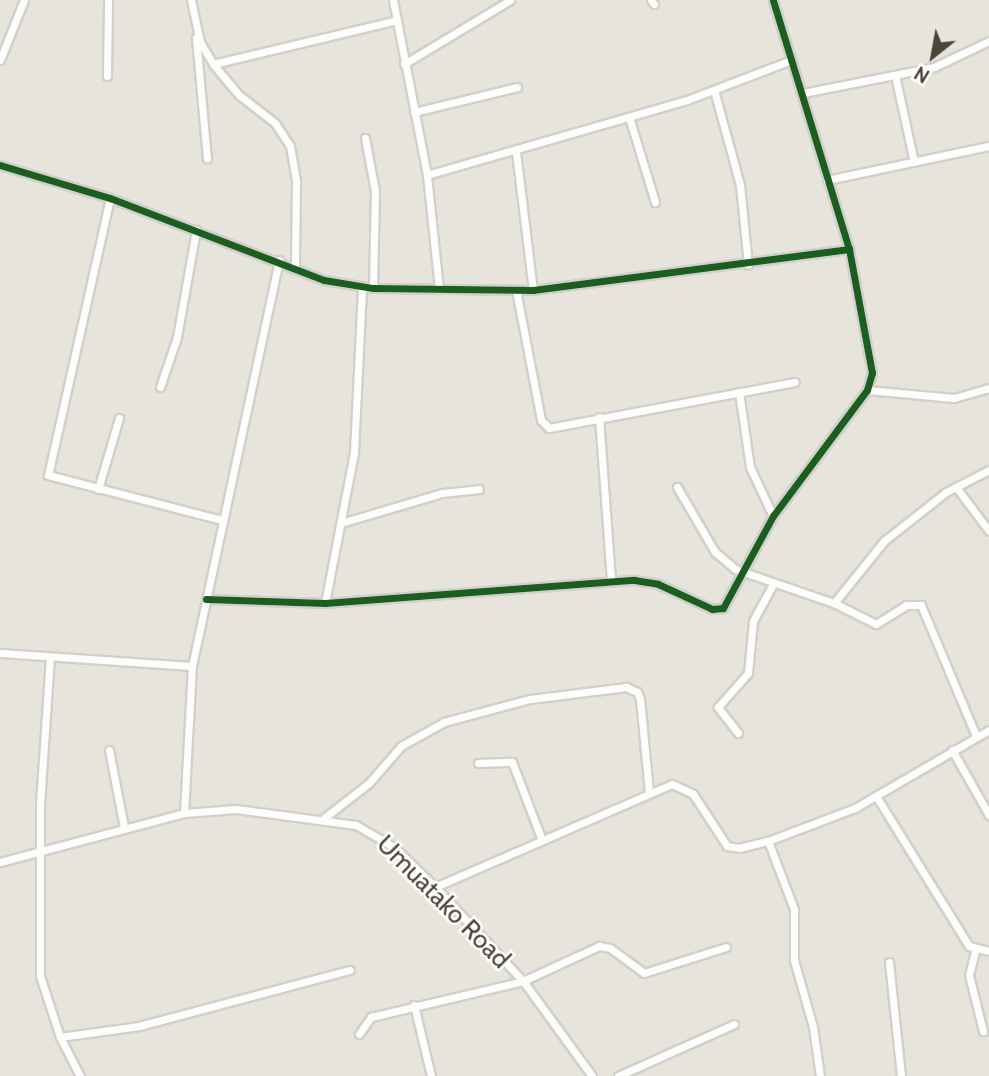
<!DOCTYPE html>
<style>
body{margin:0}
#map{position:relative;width:989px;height:1076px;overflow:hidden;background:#f4f2ee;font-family:Cabin,sans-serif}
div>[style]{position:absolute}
.residential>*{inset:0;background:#e7e4dc;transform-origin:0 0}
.roads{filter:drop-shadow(2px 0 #d2d0cb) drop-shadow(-2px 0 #d2d0cb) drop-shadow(0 2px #d2d0cb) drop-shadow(0 -2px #d2d0cb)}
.minor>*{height:7px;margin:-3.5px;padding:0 3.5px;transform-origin:3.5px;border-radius:3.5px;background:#fdfdfc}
.cycleway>*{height:7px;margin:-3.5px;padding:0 3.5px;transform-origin:3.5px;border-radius:3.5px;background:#1b5e20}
span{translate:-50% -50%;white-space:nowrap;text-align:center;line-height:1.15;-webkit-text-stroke:5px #fff;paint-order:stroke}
.street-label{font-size:26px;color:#4b4439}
.north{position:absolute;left:898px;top:21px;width:70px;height:70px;-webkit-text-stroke:5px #fff;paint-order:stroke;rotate:211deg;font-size:19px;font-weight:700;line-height:28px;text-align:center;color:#4b4439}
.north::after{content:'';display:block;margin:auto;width:24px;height:32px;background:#4b4439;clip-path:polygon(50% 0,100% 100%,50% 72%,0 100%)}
</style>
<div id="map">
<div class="residential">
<i style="left:0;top:0;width:989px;height:1076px"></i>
</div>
<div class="roads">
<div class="minor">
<i style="left:191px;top:0;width:43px;rotate:77.9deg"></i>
<i style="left:200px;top:42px;width:26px;rotate:59deg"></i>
<i style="left:213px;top:64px;width:40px;rotate:50deg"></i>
<i style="left:239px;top:95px;width:46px;rotate:37.9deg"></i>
<i style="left:275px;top:123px;width:27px;rotate:57deg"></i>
<i style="left:290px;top:146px;width:36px;rotate:80deg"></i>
<i style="left:296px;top:181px;width:86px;rotate:90.7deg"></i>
<i style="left:393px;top:0;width:178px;rotate:79deg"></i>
<i style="left:427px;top:175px;width:115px;rotate:84deg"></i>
<i style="left:651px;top:0;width:5px;rotate:53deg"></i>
<i style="left:196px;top:38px;width:121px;rotate:84.8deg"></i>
<i style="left:0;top:60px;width:65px;rotate:-68.2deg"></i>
<i style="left:213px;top:64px;width:189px;rotate:-13.4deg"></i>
<i style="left:404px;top:64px;width:124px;rotate:-31.1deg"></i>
<i style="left:895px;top:75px;width:89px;rotate:77.7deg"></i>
<i style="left:107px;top:76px;width:76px;rotate:-89.2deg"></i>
<i style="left:714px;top:90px;width:98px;rotate:74.7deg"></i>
<i style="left:740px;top:185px;width:80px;rotate:84.3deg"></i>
<i style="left:803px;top:93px;width:134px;rotate:-11.2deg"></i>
<i style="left:934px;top:67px;width:61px;rotate:-25.3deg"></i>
<i style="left:414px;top:112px;width:106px;rotate:-13.6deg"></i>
<i style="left:629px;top:117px;width:89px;rotate:73deg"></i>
<i style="left:365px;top:138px;width:54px;rotate:79.3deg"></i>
<i style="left:375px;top:191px;width:97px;rotate:91.2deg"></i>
<i style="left:516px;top:152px;width:139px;rotate:83deg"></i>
<i style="left:0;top:165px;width:115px;rotate:16.7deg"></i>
<i style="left:110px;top:198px;width:229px;rotate:21deg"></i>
<i style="left:324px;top:280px;width:50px;rotate:9.3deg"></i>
<i style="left:373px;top:288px;width:160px;rotate:0.7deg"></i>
<i style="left:533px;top:290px;width:319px;rotate:-7.4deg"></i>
<i style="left:427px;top:175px;width:271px;rotate:-16.1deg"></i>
<i style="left:687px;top:100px;width:111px;rotate:-21deg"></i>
<i style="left:827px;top:180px;width:166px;rotate:-11.9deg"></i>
<i style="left:110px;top:198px;width:284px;rotate:102.6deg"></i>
<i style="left:48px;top:475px;width:180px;rotate:14.5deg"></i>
<i style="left:516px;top:290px;width:132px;rotate:79.1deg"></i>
<i style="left:541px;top:420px;width:11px;rotate:45deg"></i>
<i style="left:549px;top:428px;width:250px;rotate:-10.6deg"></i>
<i style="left:160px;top:387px;width:53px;rotate:-71.2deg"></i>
<i style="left:177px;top:337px;width:109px;rotate:-79.9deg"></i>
<i style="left:867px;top:390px;width:87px;rotate:5.3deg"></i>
<i style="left:954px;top:398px;width:36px;rotate:-16deg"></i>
<i style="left:739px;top:392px;width:76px;rotate:81.7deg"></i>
<i style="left:750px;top:467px;width:54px;rotate:64.9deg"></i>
<i style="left:599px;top:417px;width:163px;rotate:85.8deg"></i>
<i style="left:677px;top:487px;width:75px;rotate:59.7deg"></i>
<i style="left:715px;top:552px;width:26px;rotate:40deg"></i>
<i style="left:735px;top:569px;width:105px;rotate:19deg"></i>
<i style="left:834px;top:603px;width:47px;rotate:26.6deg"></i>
<i style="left:876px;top:624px;width:36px;rotate:-32deg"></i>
<i style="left:906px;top:605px;width:15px"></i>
<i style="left:921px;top:605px;width:142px;rotate:67.2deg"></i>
<i style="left:956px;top:487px;width:55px;rotate:53.1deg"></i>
<i style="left:98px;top:489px;width:74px;rotate:-73.5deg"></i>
<i style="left:341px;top:523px;width:105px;rotate:-16.5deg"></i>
<i style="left:442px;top:493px;width:37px;rotate:-6deg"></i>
<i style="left:206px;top:599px;width:119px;rotate:1.9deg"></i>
<i style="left:325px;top:603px;width:310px;rotate:-4.3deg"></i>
<i style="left:634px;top:580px;width:24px;rotate:9deg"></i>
<i style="left:658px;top:584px;width:60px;rotate:24.8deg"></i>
<i style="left:712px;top:609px;width:11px;rotate:-5deg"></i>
<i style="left:723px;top:608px;width:105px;rotate:-61.5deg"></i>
<i style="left:773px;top:516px;width:157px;rotate:-53.3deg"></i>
<i style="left:867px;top:390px;width:18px;rotate:-74deg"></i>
<i style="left:872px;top:373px;width:126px;rotate:-100.5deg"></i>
<i style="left:849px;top:249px;width:260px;rotate:-107deg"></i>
<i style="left:325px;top:603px;width:154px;rotate:-79.1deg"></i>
<i style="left:354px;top:452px;width:165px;rotate:-87.2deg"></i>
<i style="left:834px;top:603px;width:80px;rotate:-51.1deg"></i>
<i style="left:884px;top:541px;width:79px;rotate:-38.3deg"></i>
<i style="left:946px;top:492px;width:48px;rotate:-27.1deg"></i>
<i style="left:0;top:653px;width:192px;rotate:3.9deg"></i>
<i style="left:50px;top:657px;width:147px;rotate:93.9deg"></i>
<i style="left:40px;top:804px;width:172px;rotate:90deg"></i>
<i style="left:40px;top:976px;width:64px;rotate:71.8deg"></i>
<i style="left:60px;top:1037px;width:44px;rotate:62.9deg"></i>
<i style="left:738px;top:733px;width:33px;rotate:-128deg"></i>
<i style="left:718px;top:707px;width:45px;rotate:-48.6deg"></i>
<i style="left:748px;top:673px;width:52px;rotate:-84.5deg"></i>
<i style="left:753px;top:621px;width:42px;rotate:-61.6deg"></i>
<i style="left:109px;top:750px;width:78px;rotate:79deg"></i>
<i style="left:952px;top:750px;width:75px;rotate:60.4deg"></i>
<i style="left:478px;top:763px;width:34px;rotate:-2deg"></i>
<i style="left:512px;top:762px;width:84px;rotate:69deg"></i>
<i style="left:876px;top:796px;width:176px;rotate:58.2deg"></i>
<i style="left:969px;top:946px;width:21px;rotate:14deg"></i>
<i style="left:184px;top:813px;width:147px;rotate:-86.9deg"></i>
<i style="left:192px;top:666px;width:415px;rotate:-77.9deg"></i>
<i style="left:324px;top:818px;width:57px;rotate:-37.9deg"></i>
<i style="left:369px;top:783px;width:49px;rotate:-49.1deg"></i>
<i style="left:401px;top:746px;width:49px;rotate:-29.2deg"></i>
<i style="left:444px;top:722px;width:89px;rotate:-15deg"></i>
<i style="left:530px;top:699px;width:97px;rotate:-7.1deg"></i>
<i style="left:626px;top:687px;width:12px;rotate:24deg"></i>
<i style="left:637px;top:692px;width:8px;rotate:67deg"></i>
<i style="left:640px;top:699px;width:94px;rotate:84.5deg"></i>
<i style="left:768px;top:841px;width:73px;rotate:69.1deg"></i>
<i style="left:794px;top:909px;width:51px;rotate:90deg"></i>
<i style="left:794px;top:960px;width:70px;rotate:74.2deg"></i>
<i style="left:813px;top:1027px;width:49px;rotate:81.9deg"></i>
<i style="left:0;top:862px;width:190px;rotate:-14.9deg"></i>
<i style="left:184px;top:813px;width:52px;rotate:-4.4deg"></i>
<i style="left:236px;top:809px;width:121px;rotate:7.6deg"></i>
<i style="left:356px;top:825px;width:45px;rotate:30.5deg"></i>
<i style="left:395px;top:848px;width:56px;rotate:44.3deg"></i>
<i style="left:435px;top:887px;width:129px;rotate:46.9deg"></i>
<i style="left:523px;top:981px;width:117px;rotate:54deg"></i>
<i style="left:435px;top:887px;width:258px;rotate:-23.5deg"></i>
<i style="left:672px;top:784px;width:23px;rotate:25deg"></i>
<i style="left:693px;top:794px;width:62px;rotate:56.8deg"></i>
<i style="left:727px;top:846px;width:12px;rotate:9deg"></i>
<i style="left:739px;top:848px;width:30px;rotate:-14deg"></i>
<i style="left:768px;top:841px;width:93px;rotate:-20.8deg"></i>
<i style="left:855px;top:808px;width:155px;rotate:-30.2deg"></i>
<i style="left:975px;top:951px;width:25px;rotate:104deg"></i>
<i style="left:969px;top:975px;width:58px;rotate:76deg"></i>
<i style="left:889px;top:962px;width:115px;rotate:84deg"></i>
<i style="left:414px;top:1005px;width:73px;rotate:76.5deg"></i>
<i style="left:359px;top:1034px;width:21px;rotate:-55deg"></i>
<i style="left:371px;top:1017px;width:156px;rotate:-13.3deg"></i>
<i style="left:523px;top:981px;width:84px;rotate:-24.7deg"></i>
<i style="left:599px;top:946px;width:11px;rotate:10deg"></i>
<i style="left:610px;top:948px;width:42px;rotate:36.3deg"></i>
<i style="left:644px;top:973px;width:86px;rotate:-17.6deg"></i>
<i style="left:60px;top:1037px;width:80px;rotate:-7.9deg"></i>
<i style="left:139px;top:1026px;width:218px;rotate:-14.9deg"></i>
<i style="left:618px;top:1076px;width:127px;rotate:-24.1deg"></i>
</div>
</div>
<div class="cycleway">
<i style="left:0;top:165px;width:115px;rotate:16.7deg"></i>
<i style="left:110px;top:198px;width:229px;rotate:21deg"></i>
<i style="left:324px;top:280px;width:50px;rotate:9.3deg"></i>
<i style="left:373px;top:288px;width:160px;rotate:0.7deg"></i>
<i style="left:533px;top:290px;width:319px;rotate:-7.4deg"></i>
<i style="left:206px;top:599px;width:119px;rotate:1.9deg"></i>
<i style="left:325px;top:603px;width:310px;rotate:-4.3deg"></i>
<i style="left:634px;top:580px;width:24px;rotate:9deg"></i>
<i style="left:658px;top:584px;width:60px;rotate:24.8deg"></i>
<i style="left:712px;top:609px;width:11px;rotate:-5deg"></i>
<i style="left:723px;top:608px;width:105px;rotate:-61.5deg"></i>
<i style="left:773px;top:516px;width:157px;rotate:-53.3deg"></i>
<i style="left:867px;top:390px;width:18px;rotate:-74deg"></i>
<i style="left:872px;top:373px;width:126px;rotate:-100.5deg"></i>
<i style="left:849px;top:249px;width:260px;rotate:-107deg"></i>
</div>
<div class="street-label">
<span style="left:443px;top:902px;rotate:45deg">Umuatako Road</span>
</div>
<div class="north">N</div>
</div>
